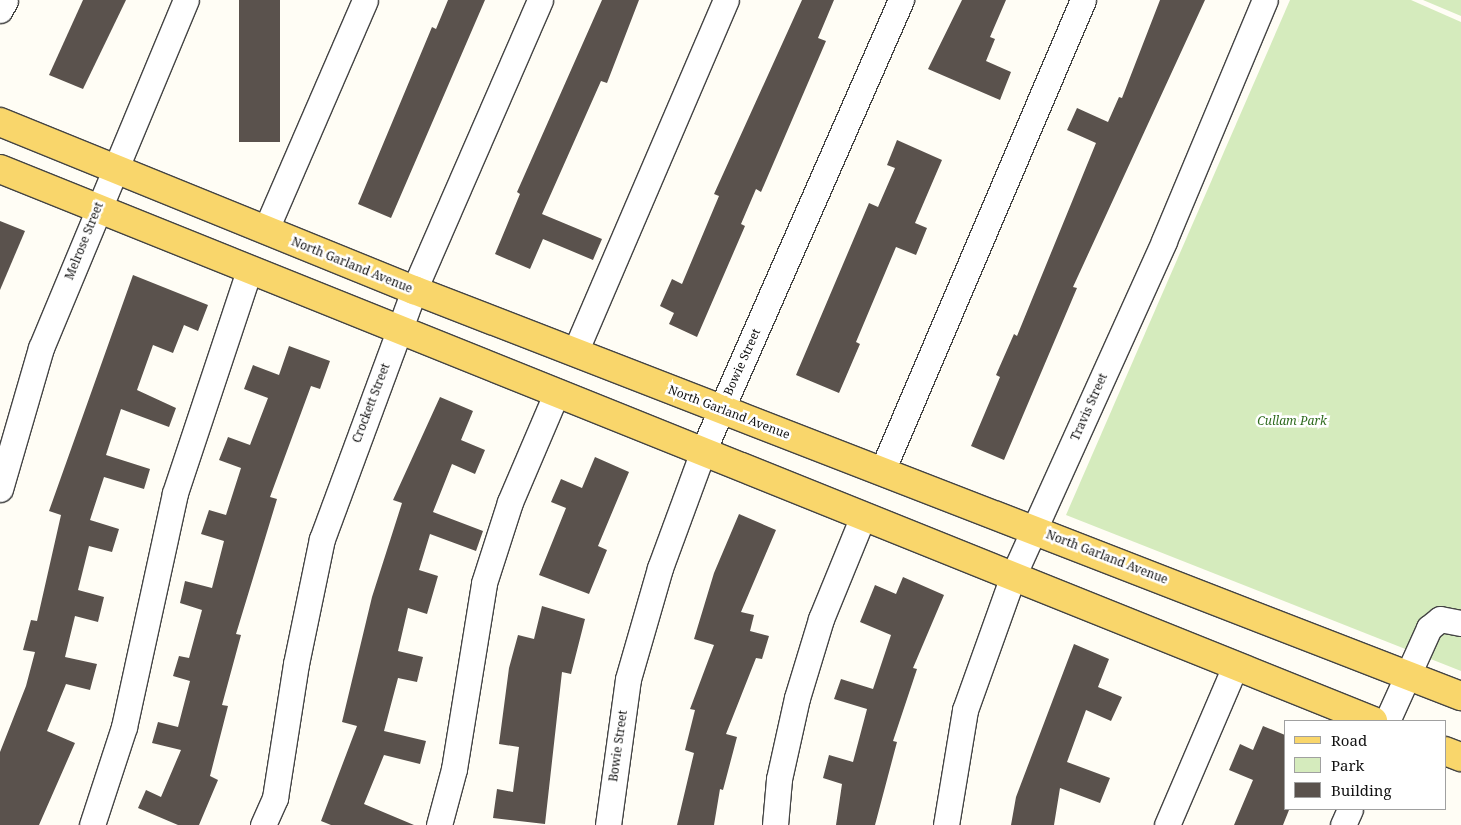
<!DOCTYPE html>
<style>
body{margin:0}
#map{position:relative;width:1461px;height:825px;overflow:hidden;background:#fffdf5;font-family:"Noto Serif",serif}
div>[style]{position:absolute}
.green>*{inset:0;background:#d5ebbd}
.building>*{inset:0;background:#5a524d;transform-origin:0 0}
.roads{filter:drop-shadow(1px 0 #444) drop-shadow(-1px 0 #444) drop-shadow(0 1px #444) drop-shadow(0 -1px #444)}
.minor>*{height:25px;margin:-12.5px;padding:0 12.5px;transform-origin:12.5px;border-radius:12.5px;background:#fff}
.major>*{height:28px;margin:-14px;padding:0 14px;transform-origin:14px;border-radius:14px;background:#f9d66b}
span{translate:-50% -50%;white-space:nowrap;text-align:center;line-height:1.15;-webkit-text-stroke:5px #fff;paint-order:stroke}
.street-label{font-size:12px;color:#111}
.park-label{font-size:12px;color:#2f6b1f;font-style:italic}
.legend{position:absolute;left:1284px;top:720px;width:162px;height:90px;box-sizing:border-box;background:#fff;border:1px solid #a0a0a0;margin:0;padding:6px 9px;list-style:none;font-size:15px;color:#111}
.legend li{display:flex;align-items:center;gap:10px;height:25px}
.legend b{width:25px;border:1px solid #a0a0a0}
</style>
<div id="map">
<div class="green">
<i style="clip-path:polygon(1290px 0,1411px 0,1461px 22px,1461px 671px,1066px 515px)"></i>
<i style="clip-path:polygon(1423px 0,1461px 0,1461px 16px)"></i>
</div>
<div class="building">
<i style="clip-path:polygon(83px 0,126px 0,83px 89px,49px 75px)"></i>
<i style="left:239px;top:0;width:41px;height:142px"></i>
<i style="clip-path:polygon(448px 0,485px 0,391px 218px,358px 204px,432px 27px,436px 29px)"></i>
<i style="clip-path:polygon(602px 0,639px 0,607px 83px,601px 81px,542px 214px,602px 239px,593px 260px,543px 239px,530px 269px,495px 254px,520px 194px,517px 192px)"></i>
<i style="clip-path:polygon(802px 0,834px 0,818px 38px,826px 41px,761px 192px,756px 189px,741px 224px,745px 226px,697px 337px,669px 324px,674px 313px,660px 306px,672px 279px,682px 284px,719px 196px,714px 194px)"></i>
<i style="clip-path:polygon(962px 0,1006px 0,990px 37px,995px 39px,986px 61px,1011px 72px,1000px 100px,928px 69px)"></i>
<i style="clip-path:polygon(1160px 0,1205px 0,1073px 287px,1077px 288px,1004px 460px,971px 446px,1000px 377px,996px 375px,1014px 334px,1017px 336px,1096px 143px,1067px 130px,1077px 108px,1108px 122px,1119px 97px,1122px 98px)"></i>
<i style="clip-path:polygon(897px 140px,942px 160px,915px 223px,927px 228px,916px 255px,896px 247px,856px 342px,860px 344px,839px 393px,796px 375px,869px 203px,878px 207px,895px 168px,887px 165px)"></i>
<i style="clip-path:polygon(0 221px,25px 231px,0 290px)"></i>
<i style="clip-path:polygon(133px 275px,208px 305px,198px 331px,184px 325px,173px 353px,153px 345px,137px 390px,176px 408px,169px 427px,121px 409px,106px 455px,150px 469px,144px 489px,104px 477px,90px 520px,119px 529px,112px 552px,89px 546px,78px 590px,104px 597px,98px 622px,75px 616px,65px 657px,97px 664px,90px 690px,66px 684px,47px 731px,75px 743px,39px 825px,0 825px,0 752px,26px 686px,35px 652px,23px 650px,31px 620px,37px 621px,61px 515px,49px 511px)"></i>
<i style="clip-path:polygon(289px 346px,330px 361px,320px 389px,311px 386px,270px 497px,277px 499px,236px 634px,241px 635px,222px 705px,228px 706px,210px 776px,218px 780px,199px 825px,178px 825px,138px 808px,146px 790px,161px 797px,181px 750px,152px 743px,158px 722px,178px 727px,190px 681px,173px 676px,179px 656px,189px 658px,202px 610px,180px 603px,185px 581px,212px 588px,224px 541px,201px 534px,209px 510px,226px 515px,241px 468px,219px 460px,228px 437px,250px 445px,268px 398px,244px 389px,253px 365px,279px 375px)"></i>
<i style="clip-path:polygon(440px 397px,473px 411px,461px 440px,485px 450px,475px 474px,452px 464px,433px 512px,483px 531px,476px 551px,430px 534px,419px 570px,438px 576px,427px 614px,408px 608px,398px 651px,423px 657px,417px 682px,398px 678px,384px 731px,426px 741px,420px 764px,384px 755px,364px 804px,414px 825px,331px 825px,321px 821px,357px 726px,342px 722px,372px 597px,402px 503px,393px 500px)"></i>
<i style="clip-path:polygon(595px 457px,629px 472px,598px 546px,607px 550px,589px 594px,539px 575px,566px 508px,551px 502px,561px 479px,582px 488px)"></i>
<i style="clip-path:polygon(739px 514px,776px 530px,741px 612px,754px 615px,750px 631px,769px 636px,762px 659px,756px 658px,726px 734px,737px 737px,723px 790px,720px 789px,714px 825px,677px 825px,694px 753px,685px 750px,695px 710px,690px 709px,714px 645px,694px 639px,714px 573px)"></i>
<i style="clip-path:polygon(903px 577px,944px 595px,913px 668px,917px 669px,893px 741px,897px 742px,875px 825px,836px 825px,842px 784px,823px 778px,829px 755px,853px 762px,867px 709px,834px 699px,841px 679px,873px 689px,891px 635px,860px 622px,875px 585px,896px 594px)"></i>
<i style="clip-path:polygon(542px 606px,585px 619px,571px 674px,562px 672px,545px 824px,493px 818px,497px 789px,513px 792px,519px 747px,499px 744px,509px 668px,518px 635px,534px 639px)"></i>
<i style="clip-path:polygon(1074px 644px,1109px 659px,1098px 687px,1122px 697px,1111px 721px,1086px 710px,1067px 762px,1110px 778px,1100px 803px,1060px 788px,1054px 825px,1011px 825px,1016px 797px)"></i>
<i style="clip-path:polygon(1263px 726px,1285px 735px,1285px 809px,1289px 810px,1283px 825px,1234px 825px,1253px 780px,1229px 770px,1240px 744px,1253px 750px)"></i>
</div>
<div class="roads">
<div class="minor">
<i style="left:0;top:10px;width:11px;rotate:-63deg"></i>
<i style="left:266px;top:229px;width:249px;rotate:-66.6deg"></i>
<i style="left:575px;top:352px;width:383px;rotate:-66.8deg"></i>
<i style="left:882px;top:471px;width:512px;rotate:-66.89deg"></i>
<i style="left:0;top:489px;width:147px;rotate:-73.8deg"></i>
<i style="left:41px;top:348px;width:377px;rotate:-67.4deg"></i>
<i style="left:1387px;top:721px;width:102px;rotate:-65.7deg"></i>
<i style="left:1429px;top:628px;width:14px;rotate:-39deg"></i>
<i style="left:1440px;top:619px;width:21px;rotate:11deg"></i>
<i style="left:92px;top:825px;width:103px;rotate:-71.9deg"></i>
<i style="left:124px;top:727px;width:239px;rotate:-77.7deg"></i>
<i style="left:175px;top:493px;width:235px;rotate:-71.6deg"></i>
<i style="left:263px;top:825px;width:30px;rotate:-66deg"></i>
<i style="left:275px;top:798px;width:136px;rotate:-81.1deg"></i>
<i style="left:296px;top:664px;width:128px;rotate:-78.3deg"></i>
<i style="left:322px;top:539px;width:265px;rotate:-69.7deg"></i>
<i style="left:414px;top:290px;width:316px;rotate:-66.5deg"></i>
<i style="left:439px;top:825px;width:58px;rotate:-75deg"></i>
<i style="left:454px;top:769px;width:188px;rotate:-80.8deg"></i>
<i style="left:484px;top:583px;width:85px;rotate:-72.2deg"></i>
<i style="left:510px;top:502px;width:117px;rotate:-66.9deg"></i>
<i style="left:608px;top:825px;width:147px;rotate:-82.2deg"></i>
<i style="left:628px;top:679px;width:116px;rotate:-73.9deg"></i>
<i style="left:660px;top:568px;width:125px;rotate:-69.8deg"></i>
<i style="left:703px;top:451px;width:493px;rotate:-66.3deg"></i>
<i style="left:775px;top:825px;width:46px;rotate:-85deg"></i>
<i style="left:779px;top:779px;width:83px;rotate:-77.5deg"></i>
<i style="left:797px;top:698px;width:83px;rotate:-73.1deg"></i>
<i style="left:821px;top:619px;width:111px;rotate:-67.8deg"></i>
<i style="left:946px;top:825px;width:117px;rotate:-80.6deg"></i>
<i style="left:965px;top:710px;width:142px;rotate:-70.3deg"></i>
<i style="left:1013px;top:576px;width:367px;rotate:-65.7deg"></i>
<i style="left:1164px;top:241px;width:261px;rotate:-67.3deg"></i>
<i style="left:1167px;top:825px;width:173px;rotate:-66.8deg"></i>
<i style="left:1343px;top:825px;width:17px;rotate:-66deg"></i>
</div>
<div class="major">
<i style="left:0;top:122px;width:447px;rotate:22.1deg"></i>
<i style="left:414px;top:290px;width:1123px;rotate:21.2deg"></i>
<i style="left:0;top:169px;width:1480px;rotate:21.9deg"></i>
<i style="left:1445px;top:751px;width:17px;rotate:21deg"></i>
</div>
</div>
<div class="street-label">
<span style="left:84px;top:241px;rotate:-68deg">Melrose Street</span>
<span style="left:352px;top:265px;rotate:22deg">North Garland Avenue</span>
<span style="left:742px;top:362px;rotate:-66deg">Bowie Street</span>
<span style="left:371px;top:403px;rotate:-69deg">Crockett Street</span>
<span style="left:1089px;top:407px;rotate:-66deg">Travis Street</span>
<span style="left:729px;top:412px;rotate:21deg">North Garland Avenue</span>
<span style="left:1107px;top:557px;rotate:21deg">North Garland Avenue</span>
<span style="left:618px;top:746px;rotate:-82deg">Bowie Street</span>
</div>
<div class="park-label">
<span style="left:1292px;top:421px">Cullam Park</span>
</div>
<ul class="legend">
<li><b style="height:6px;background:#f9d66b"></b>Road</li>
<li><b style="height:14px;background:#d5ebbd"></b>Park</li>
<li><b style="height:14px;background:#5a524d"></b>Building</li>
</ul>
</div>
